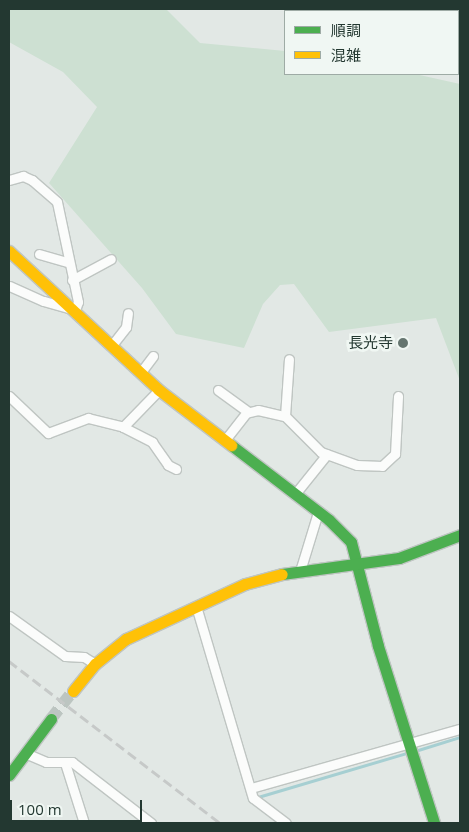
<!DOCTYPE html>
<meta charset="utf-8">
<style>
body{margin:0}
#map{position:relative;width:469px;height:832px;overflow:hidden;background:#e2e8e5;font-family:"Open Sans","Noto Sans JP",sans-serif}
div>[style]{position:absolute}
.green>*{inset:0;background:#cde0d2}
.stream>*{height:2.5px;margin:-1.25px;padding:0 1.25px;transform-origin:1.25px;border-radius:1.25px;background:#a6cfd2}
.secondary-tunnel>*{height:12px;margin-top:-6px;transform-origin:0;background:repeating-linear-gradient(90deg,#bcc5c1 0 12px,transparent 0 18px)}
.roads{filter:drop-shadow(1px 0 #bfc5c2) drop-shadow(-1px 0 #bfc5c2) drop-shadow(0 1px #bfc5c2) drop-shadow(0 -1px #bfc5c2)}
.street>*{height:9px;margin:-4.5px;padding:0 4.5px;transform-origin:4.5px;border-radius:4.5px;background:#fbfcfb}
.fast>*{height:11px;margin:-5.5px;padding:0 5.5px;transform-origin:5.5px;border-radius:5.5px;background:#4caf50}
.slow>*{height:11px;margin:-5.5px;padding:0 5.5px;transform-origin:5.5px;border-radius:5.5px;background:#ffc107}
.rail>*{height:2.5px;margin-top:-1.25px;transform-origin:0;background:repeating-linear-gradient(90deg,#c6c9c8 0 10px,transparent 0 15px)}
.dots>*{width:14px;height:14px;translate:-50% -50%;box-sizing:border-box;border:2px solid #f0f7f3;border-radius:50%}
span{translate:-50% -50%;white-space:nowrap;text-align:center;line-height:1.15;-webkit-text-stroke:5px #f0f7f3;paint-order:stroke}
.poi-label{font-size:15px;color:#233831}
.right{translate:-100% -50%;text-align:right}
.frame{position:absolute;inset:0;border:10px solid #233831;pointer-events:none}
.legend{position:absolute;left:284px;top:10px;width:175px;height:65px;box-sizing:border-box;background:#f0f7f3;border:1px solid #9eaba5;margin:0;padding:6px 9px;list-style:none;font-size:15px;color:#233831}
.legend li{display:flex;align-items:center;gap:10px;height:25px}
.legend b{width:25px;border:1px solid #9eaba5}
.scale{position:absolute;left:10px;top:800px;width:132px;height:22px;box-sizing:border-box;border:2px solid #233831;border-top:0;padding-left:6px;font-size:15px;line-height:18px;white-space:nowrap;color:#233831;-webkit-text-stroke:4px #f0f7f3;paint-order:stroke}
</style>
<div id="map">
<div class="green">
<i style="clip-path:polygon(9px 9px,166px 9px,200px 43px,285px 51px,285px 74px,415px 74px,460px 84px,460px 381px,436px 318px,329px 332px,294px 284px,280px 285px,263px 304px,244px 348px,176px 334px,142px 288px,49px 183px,97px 107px,63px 72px,9px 42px)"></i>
</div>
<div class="stream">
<i style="left:415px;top:751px;width:47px;rotate:-17.3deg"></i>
<i style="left:258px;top:797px;width:155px;rotate:-16.5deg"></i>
</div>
<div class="secondary-tunnel">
<i style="left:51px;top:719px;width:36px;rotate:-52deg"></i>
</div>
<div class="roads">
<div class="street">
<i style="left:459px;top:21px;width:1px"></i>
<i style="left:9px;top:180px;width:15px;rotate:-16deg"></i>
<i style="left:23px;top:176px;width:10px;rotate:24deg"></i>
<i style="left:32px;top:180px;width:33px;rotate:41deg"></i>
<i style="left:57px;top:202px;width:102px;rotate:78.1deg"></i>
<i style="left:78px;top:302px;width:9px;rotate:111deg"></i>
<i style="left:75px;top:310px;width:33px;rotate:-164deg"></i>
<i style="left:43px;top:301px;width:37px;rotate:-156deg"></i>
<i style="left:39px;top:254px;width:29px;rotate:16deg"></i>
<i style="left:72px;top:280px;width:44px;rotate:-28.3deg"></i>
<i style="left:112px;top:345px;width:23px;rotate:-52deg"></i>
<i style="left:126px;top:327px;width:14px;rotate:-82deg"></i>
<i style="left:141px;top:372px;width:20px;rotate:-53deg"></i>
<i style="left:218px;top:390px;width:37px;rotate:36deg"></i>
<i style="left:9px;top:396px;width:54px;rotate:43.5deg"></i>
<i style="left:48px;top:433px;width:43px;rotate:-20.6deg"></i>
<i style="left:88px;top:418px;width:36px;rotate:14deg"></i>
<i style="left:123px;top:427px;width:52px;rotate:-45.8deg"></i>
<i style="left:285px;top:416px;width:51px;rotate:45deg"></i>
<i style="left:321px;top:452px;width:38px;rotate:20deg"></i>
<i style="left:357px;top:465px;width:25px;rotate:2deg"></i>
<i style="left:382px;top:466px;width:18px;rotate:-43deg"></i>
<i style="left:395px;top:454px;width:58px;rotate:-87deg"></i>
<i style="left:123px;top:427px;width:33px;rotate:27deg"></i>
<i style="left:152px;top:442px;width:28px;rotate:55deg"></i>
<i style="left:168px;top:465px;width:9px;rotate:27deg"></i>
<i style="left:225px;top:440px;width:34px;rotate:-52deg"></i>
<i style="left:246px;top:413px;width:12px;rotate:-14deg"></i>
<i style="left:258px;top:410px;width:28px;rotate:13deg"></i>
<i style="left:285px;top:416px;width:57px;rotate:-86deg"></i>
<i style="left:295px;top:494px;width:51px;rotate:-51.3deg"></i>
<i style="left:300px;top:571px;width:62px;rotate:-73deg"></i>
<i style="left:196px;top:606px;width:200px;rotate:73.5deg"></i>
<i style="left:253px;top:798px;width:41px;rotate:37.1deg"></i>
<i style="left:9px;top:616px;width:69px;rotate:35.5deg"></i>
<i style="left:65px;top:656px;width:19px;rotate:3deg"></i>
<i style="left:84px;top:657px;width:13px;rotate:32deg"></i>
<i style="left:25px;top:753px;width:23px;rotate:23deg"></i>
<i style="left:46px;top:762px;width:26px"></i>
<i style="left:72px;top:762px;width:100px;rotate:37.7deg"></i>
<i style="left:65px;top:763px;width:63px;rotate:72.4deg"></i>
<i style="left:251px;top:788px;width:217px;rotate:-15.8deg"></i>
</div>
<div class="fast">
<i style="left:231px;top:445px;width:123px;rotate:37.4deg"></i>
<i style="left:329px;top:520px;width:31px;rotate:45deg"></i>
<i style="left:351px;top:542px;width:107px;rotate:75.4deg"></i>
<i style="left:378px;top:646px;width:186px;rotate:72.4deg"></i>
<i style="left:282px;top:574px;width:118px;rotate:-7.8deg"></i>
<i style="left:399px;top:558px;width:65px;rotate:-20.7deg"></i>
<i style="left:9px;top:775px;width:70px;rotate:-53.1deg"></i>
</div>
<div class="slow">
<i style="left:9px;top:251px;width:205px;rotate:42.8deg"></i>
<i style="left:159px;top:390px;width:91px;rotate:37.4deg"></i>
<i style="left:73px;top:691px;width:35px;rotate:-51deg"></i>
<i style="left:95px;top:664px;width:40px;rotate:-39deg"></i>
<i style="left:126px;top:639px;width:131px;rotate:-24.8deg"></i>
<i style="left:245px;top:584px;width:38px;rotate:-15deg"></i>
</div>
</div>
<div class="rail">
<i style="left:9px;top:661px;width:266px;rotate:37.5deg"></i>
</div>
<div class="dots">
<i style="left:403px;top:343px;background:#667670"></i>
</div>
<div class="poi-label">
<span class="right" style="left:393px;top:343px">長光寺</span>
</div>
<div class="frame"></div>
<ul class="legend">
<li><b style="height:6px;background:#4caf50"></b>順調</li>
<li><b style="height:6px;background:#ffc107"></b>混雑</li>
</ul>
<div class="scale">100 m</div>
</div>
